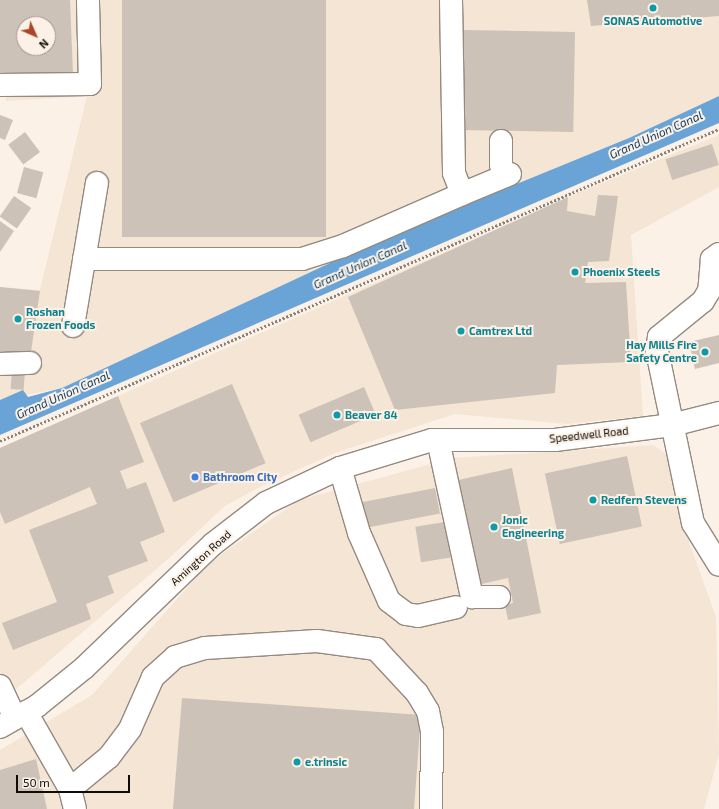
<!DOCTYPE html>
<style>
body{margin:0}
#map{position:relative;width:719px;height:809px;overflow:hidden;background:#fcf1e7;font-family:"Exo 2",sans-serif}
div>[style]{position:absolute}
.built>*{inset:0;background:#f5e5d4}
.water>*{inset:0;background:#6aa4d6}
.building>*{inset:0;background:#cdc2b8;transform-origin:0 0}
.path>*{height:2.5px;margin-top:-1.25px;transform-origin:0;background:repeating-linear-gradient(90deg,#89827b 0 2px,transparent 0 4px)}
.roads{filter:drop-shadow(1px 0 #948a80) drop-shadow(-1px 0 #948a80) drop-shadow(0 1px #948a80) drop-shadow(0 -1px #948a80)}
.minor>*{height:22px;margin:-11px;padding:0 11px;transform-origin:11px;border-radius:11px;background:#fff}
.dots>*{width:11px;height:11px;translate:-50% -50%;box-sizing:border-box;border:2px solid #fcf1e7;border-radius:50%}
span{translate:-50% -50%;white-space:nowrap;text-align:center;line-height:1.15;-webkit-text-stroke:4px #fcf1e7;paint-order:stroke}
.culture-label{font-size:11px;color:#0d838f;font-weight:700}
.left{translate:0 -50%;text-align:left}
.right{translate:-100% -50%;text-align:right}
.street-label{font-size:11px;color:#0e0b08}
.shop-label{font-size:11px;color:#366cbe;font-weight:700}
.water-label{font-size:12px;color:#123e60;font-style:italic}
.north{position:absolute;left:16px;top:16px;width:40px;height:40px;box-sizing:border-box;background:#fcf1e7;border:1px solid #9d958e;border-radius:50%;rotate:135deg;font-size:11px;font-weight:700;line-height:16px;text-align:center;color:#0e0b08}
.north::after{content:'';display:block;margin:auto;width:14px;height:18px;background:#ac4426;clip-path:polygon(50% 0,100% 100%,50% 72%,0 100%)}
.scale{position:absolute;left:16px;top:775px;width:114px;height:18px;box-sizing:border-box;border:2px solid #0e0b08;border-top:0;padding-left:5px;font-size:12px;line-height:14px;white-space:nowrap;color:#0e0b08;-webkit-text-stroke:3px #fcf1e7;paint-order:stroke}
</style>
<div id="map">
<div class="built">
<i style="clip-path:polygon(evenodd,0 0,719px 0,719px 96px,629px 138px,375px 242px,62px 388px,0 400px,0 287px,40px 290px,87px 96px,6px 101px,0 0,24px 24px,48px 24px,48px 48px,24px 48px,24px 24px)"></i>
<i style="clip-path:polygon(719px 135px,719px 187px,631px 235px,643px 416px,567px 424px,455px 414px,335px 453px,262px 486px,225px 506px,168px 559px,0 703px,0 448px,585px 190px)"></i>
<i style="clip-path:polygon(653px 445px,666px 454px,688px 539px,716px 617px,719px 754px,704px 809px,0 809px,0 750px,92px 695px,209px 563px,299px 500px,453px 458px)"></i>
</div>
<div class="water">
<i style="clip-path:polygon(719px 96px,719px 123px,0 435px,0 400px,23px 390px,28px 397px,62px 388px,375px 242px,629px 138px)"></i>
</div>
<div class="building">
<i style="clip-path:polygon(evenodd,0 0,70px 0,73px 74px,0 76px,0 0,24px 24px,48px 24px,48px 48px,24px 48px,24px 24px)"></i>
<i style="left:122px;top:0;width:204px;height:237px"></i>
<i style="clip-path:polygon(587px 0,719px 0,719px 16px,591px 26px)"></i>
<i style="left:575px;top:32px;width:100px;height:111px;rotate:91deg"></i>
<i style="clip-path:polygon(0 115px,13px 120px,5px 140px,0 138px)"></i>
<i style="left:25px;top:132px;width:25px;height:21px;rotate:53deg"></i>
<i style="left:712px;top:144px;width:22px;height:49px;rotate:72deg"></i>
<i style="left:24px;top:167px;width:20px;height:27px;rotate:15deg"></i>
<i style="clip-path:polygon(598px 195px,618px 196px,609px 261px,588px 262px,585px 283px,626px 282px,631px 362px,557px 365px,555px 393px,395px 410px,348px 297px,568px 197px,567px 211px,595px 216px)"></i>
<i style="left:14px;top:196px;width:21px;height:25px;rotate:35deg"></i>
<i style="clip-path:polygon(0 221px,14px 231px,0 252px)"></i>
<i style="clip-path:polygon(0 287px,40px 291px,30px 358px,0 355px)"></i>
<i style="clip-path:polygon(719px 335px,719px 363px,695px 369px,689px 342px)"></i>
<i style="left:12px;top:370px;width:13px;height:19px;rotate:4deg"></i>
<i style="left:232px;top:384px;width:86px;height:100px;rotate:67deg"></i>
<i style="left:364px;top:387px;width:30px;height:71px;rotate:67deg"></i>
<i style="clip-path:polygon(118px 396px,144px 462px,120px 471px,127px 489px,146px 482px,165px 532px,140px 542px,148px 561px,108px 576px,114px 593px,86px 604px,91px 619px,13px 650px,2px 623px,57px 602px,29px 530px,97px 504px,90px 487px,5px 524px,0 512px,0 448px)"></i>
<i style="left:627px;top:456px;width:72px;height:84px;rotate:78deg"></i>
<i style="clip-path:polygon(512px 468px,541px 613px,508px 620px,505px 605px,513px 603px,508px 578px,477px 585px,454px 481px)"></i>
<i style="left:435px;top:488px;width:26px;height:76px;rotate:79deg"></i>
<i style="left:445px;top:522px;width:36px;height:30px;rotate:81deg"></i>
<i style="clip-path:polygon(182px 698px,421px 715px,414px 809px,173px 809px)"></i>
<i style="clip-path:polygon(36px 759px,47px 809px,0 809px,0 770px)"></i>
</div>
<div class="path">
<i style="left:0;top:441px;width:784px;rotate:-23.46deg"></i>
</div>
<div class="roads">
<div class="minor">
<i style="left:451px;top:0;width:173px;rotate:89deg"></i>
<i style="left:454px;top:173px;width:22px;rotate:69deg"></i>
<i style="left:462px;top:194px;width:52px;rotate:-22.6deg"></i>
<i style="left:0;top:85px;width:90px;rotate:-0.6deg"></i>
<i style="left:90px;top:84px;width:84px;rotate:-91.4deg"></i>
<i style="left:501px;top:141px;width:24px;rotate:90deg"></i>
<i style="left:501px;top:165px;width:12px;rotate:70deg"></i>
<i style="left:719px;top:254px;width:9px;rotate:144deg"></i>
<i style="left:712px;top:259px;width:32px;rotate:95deg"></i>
<i style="left:709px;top:291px;width:12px;rotate:121deg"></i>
<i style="left:703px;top:301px;width:57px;rotate:140.7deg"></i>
<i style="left:659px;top:337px;width:14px;rotate:98deg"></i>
<i style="left:657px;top:351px;width:176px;rotate:78.2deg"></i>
<i style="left:693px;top:523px;width:49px;rotate:58.2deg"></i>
<i style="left:84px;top:259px;width:218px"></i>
<i style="left:302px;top:259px;width:43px;rotate:-17.6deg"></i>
<i style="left:343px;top:246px;width:130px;rotate:-23.6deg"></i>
<i style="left:73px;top:326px;width:145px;rotate:-80.5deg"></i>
<i style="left:0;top:364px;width:30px;rotate:-2deg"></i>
<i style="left:438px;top:440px;width:161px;rotate:77.8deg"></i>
<i style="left:472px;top:597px;width:27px"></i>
<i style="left:340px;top:468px;width:68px;rotate:73.7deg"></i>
<i style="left:359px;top:533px;width:74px;rotate:66.2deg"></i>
<i style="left:389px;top:601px;width:21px;rotate:37deg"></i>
<i style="left:406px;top:614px;width:12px;rotate:9deg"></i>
<i style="left:418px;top:616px;width:39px;rotate:-13deg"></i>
<i style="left:0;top:686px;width:35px;rotate:65deg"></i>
<i style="left:26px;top:712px;width:89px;rotate:60.3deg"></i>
<i style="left:70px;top:789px;width:21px;rotate:76deg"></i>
<i style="left:0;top:727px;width:43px;rotate:-29.6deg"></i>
<i style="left:37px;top:706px;width:60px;rotate:-39deg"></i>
<i style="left:84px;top:668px;width:179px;rotate:-43.9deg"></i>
<i style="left:213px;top:544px;width:67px;rotate:-37.7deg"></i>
<i style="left:266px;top:503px;width:82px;rotate:-25.3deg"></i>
<i style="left:340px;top:468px;width:96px;rotate:-16.9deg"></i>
<i style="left:432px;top:440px;width:123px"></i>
<i style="left:555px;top:440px;width:118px;rotate:-7.3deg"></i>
<i style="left:672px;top:425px;width:49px;rotate:-14.3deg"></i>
<i style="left:70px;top:789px;width:50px;rotate:-39.4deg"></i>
<i style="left:109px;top:757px;width:35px;rotate:-53deg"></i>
<i style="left:130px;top:729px;width:57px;rotate:-66.1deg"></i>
<i style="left:153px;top:677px;width:30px;rotate:-42deg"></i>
<i style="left:175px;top:657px;width:31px;rotate:-17deg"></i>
<i style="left:205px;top:648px;width:112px;rotate:-3.6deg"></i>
<i style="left:317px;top:641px;width:60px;rotate:7.7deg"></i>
<i style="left:376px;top:649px;width:60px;rotate:47deg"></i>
<i style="left:417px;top:693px;width:21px;rotate:59deg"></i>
<i style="left:428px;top:711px;width:21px;rotate:79deg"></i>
<i style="left:432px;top:732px;width:77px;rotate:90.7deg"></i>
</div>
</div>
<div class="dots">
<i style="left:653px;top:8px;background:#0f9aa8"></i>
<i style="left:575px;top:272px;background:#0f9aa8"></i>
<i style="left:18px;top:319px;background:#0f9aa8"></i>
<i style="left:461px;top:331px;background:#0f9aa8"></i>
<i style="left:705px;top:352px;background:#0f9aa8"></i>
<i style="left:337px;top:415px;background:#0f9aa8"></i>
<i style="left:195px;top:477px;background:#3f7fe0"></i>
<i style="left:593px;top:500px;background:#0f9aa8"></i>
<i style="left:494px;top:527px;background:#0f9aa8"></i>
<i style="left:297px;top:762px;background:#0f9aa8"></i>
</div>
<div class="culture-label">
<span style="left:653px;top:21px">SONAS Automotive</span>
<span class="left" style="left:583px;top:272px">Phoenix Steels</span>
<span class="left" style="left:26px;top:319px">Roshan<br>Frozen Foods</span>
<span class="left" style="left:469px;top:331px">Camtrex Ltd</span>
<span class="right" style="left:697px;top:352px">Hay Mills Fire<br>Safety Centre</span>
<span class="left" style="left:345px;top:415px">Beaver 84</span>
<span class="left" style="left:601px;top:500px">Redfern Stevens</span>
<span class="left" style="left:502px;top:527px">Jonic<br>Engineering</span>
<span class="left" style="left:305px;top:762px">e.trinsic</span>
</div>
<div class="street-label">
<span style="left:589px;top:435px;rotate:-6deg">Speedwell Road</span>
<span style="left:201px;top:558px;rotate:-42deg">Amington Road</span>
</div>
<div class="shop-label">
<span class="left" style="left:203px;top:477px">Bathroom City</span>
</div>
<div class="water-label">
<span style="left:656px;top:135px;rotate:-24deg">Grand Union Canal</span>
<span style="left:360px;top:265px;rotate:-24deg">Grand Union Canal</span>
<span style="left:63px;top:395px;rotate:-24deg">Grand Union Canal</span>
</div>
<div class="north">N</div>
<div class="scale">50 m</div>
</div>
